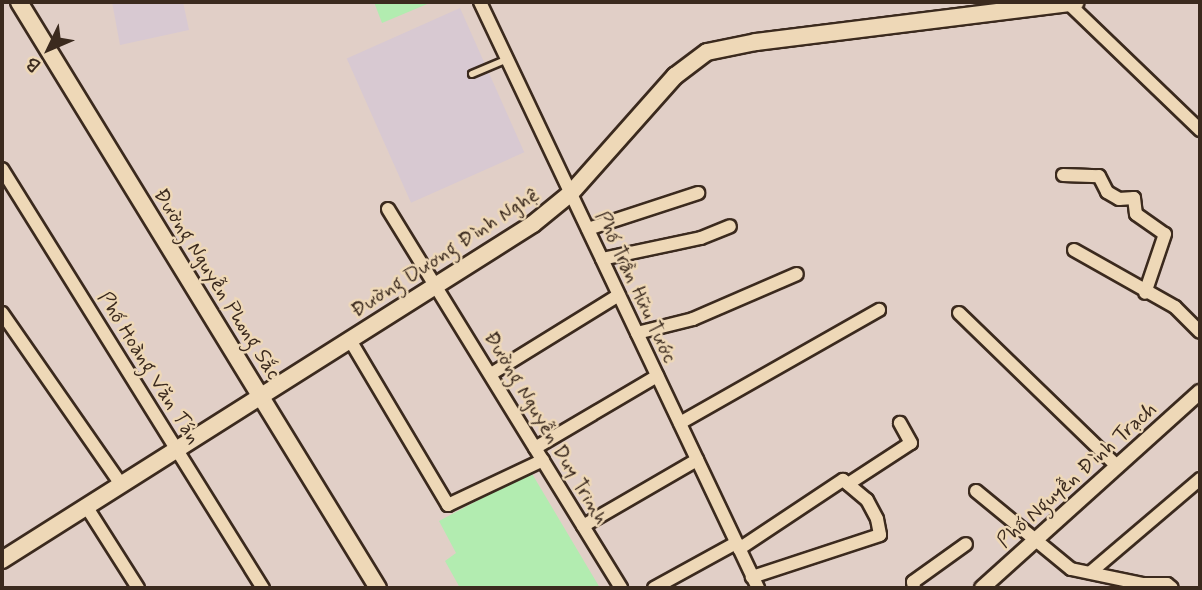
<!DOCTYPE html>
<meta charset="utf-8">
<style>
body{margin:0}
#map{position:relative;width:1202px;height:590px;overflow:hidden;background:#e1cfc7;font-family:Mynerve,sans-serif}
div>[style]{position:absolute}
.built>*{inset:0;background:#d8c9d2;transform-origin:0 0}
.green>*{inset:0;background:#b2ecb0}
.roads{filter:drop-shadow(2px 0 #3b2a1e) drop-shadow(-2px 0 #3b2a1e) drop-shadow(0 2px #3b2a1e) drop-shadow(0 -2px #3b2a1e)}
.service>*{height:6px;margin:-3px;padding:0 3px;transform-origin:3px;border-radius:3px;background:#eed8b7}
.minor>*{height:12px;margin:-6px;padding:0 6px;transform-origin:6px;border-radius:6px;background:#eed8b7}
.tertiary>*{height:14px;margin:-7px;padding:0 7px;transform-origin:7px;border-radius:7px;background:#eed8b7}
.secondary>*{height:16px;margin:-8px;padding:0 8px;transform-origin:8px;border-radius:8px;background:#eed8b7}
span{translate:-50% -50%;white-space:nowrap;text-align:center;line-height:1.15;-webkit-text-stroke:5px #eed8b7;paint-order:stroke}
.street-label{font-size:21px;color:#3b2a1e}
.frame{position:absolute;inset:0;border:4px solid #3b2a1e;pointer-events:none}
.north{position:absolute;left:14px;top:14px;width:70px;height:70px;-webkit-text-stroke:5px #eed8b7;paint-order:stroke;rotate:226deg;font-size:19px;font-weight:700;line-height:28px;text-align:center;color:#3b2a1e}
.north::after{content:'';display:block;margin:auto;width:24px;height:32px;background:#3b2a1e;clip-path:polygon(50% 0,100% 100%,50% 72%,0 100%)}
</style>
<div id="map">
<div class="built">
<i style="clip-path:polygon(112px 2px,183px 2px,189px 30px,120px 45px)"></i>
<i style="left:460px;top:8px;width:158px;height:124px;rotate:66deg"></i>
</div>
<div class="green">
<i style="clip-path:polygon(374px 2px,432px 2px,382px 23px)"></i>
<i style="clip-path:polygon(531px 472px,600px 588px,460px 588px,445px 561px,456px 553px,439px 521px)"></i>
</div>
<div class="roads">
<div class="service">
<i style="left:472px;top:74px;width:38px;rotate:-23deg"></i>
</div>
<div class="minor">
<i style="left:480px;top:2px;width:649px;rotate:64.62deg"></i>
<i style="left:1067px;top:2px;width:185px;rotate:43.9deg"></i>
<i style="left:2px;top:169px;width:494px;rotate:58.1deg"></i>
<i style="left:1063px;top:175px;width:36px;rotate:2deg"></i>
<i style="left:1099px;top:176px;width:18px;rotate:63deg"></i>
<i style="left:1107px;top:192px;width:14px;rotate:30deg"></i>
<i style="left:1119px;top:199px;width:15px;rotate:-4deg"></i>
<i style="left:1134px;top:198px;width:16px;rotate:83deg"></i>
<i style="left:1136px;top:214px;width:35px;rotate:35deg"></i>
<i style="left:1165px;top:234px;width:62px;rotate:108.7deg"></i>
<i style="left:388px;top:209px;width:445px;rotate:58.4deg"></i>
<i style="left:588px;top:229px;width:116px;rotate:-18.1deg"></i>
<i style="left:1074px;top:250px;width:116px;rotate:29.4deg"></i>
<i style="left:1175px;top:307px;width:35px;rotate:45deg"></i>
<i style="left:602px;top:259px;width:101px;rotate:-12deg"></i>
<i style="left:701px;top:238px;width:31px;rotate:-22deg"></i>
<i style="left:2px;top:313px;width:207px;rotate:55.2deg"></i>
<i style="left:959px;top:313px;width:220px;rotate:44.1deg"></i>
<i style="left:637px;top:333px;width:58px;rotate:-14deg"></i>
<i style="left:693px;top:319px;width:113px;rotate:-23.4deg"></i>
<i style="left:350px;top:340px;width:192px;rotate:59.3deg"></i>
<i style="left:448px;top:505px;width:105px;rotate:-25.3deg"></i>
<i style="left:491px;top:374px;width:150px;rotate:-31.7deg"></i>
<i style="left:680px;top:423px;width:229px;rotate:-29.6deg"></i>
<i style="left:535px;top:448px;width:142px;rotate:-30.5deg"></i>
<i style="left:848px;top:484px;width:75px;rotate:-33.1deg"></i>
<i style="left:911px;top:443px;width:23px;rotate:-119deg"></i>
<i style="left:976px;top:491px;width:123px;rotate:39.4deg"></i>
<i style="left:1071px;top:569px;width:74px;rotate:11.8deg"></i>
<i style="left:1143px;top:584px;width:24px"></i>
<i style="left:1167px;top:584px;width:6px;rotate:39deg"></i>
<i style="left:86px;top:506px;width:97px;rotate:57.6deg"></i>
<i style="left:583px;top:526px;width:132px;rotate:-30.1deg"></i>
<i style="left:739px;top:549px;width:125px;rotate:-33.6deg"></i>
<i style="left:843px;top:480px;width:31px;rotate:40deg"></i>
<i style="left:867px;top:500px;width:21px;rotate:62deg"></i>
<i style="left:877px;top:519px;width:16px;rotate:79deg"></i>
<i style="left:880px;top:535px;width:135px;rotate:161.8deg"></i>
<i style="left:1092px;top:571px;width:142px;rotate:-40.4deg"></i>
<i style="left:654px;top:588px;width:94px;rotate:-28.8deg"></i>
<i style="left:914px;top:588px;width:6px;rotate:-99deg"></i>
<i style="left:913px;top:582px;width:65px;rotate:-35.6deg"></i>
</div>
<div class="tertiary">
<i style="left:982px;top:588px;width:293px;rotate:-42deg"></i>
</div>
<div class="secondary">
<i style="left:19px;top:2px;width:687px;rotate:58.51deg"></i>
<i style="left:2px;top:560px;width:628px;rotate:-32.32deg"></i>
<i style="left:533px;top:224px;width:49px;rotate:-39.2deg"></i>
<i style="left:571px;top:193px;width:157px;rotate:-48.4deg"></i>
<i style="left:675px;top:76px;width:40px;rotate:-37deg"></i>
<i style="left:707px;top:52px;width:50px;rotate:-11.5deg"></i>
<i style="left:756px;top:42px;width:322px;rotate:-7.1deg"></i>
</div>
</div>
<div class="street-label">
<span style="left:445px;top:253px;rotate:-33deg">Đường Dương Đình Nghệ</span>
<span style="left:217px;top:284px;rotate:58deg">Đường Nguyễn Phong Sắc</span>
<span style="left:636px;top:287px;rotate:65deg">Phố Trần Hữu Tước</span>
<span style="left:149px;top:368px;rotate:58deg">Phố Hoàng Văn Tán</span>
<span style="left:546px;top:428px;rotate:59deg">Đường Nguyễn Duy Trinh</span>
<span style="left:1077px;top:475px;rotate:-42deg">Phố Nguyễn Đình Trạch</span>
</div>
<div class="frame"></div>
<div class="north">B</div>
</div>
